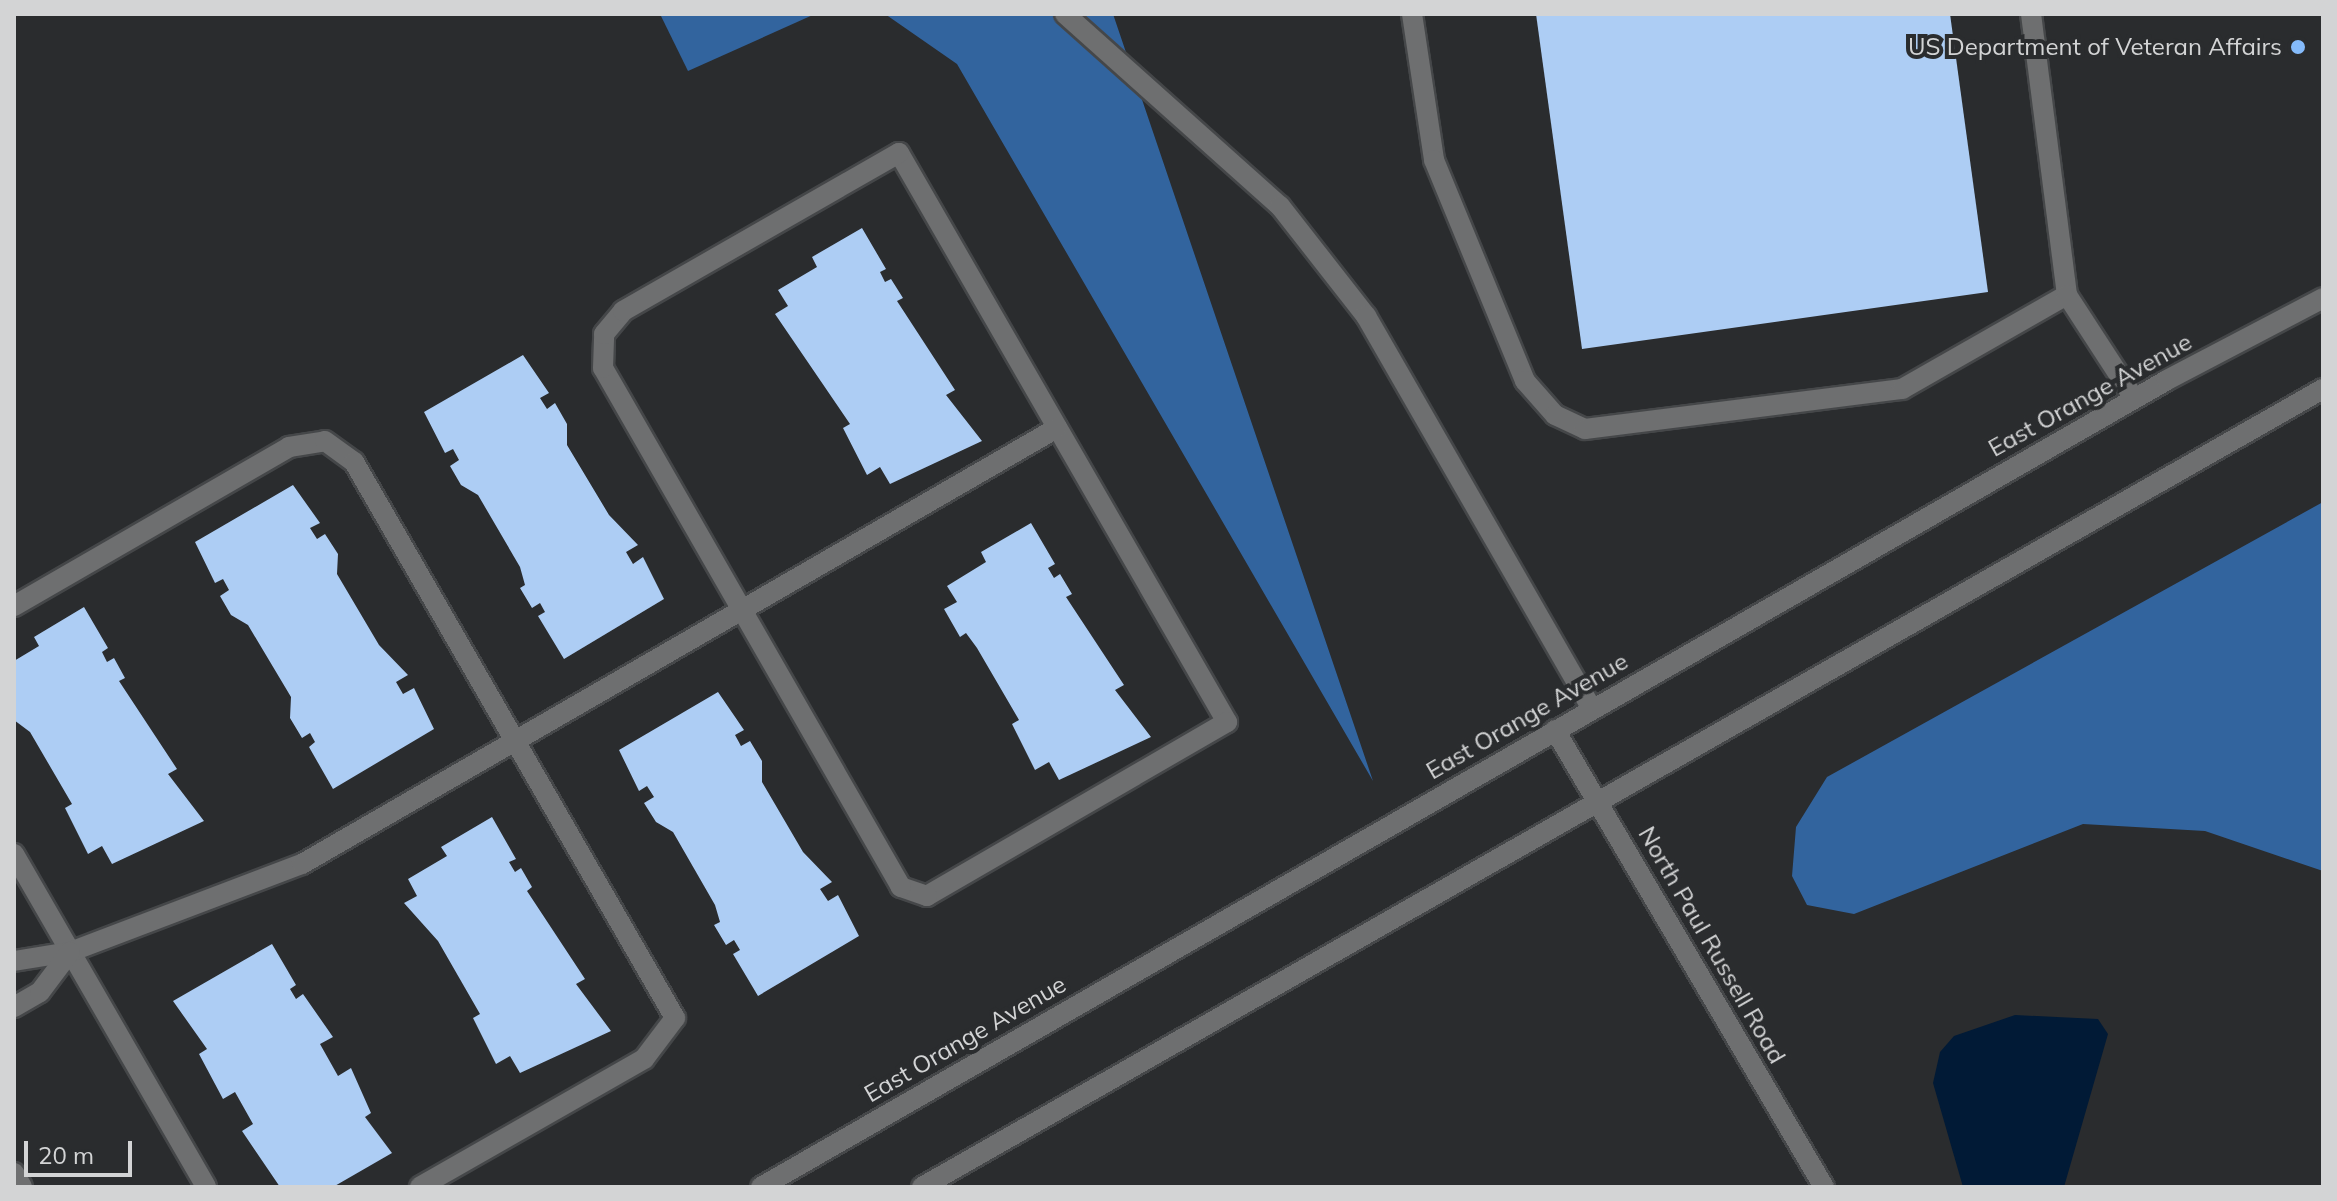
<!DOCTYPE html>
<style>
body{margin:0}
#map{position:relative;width:2337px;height:1201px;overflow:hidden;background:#2a2c2e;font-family:Mulish,sans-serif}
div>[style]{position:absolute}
.forest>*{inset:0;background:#32649e}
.water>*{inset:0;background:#011a36}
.building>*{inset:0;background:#adcdf4}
.roads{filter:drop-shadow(2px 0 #454749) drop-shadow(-2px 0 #454749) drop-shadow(0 2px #454749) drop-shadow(0 -2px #454749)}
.minor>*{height:20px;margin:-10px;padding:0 10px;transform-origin:10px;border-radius:10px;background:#6e6f70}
.dots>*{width:22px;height:22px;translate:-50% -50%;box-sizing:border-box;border:4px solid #2a2c2e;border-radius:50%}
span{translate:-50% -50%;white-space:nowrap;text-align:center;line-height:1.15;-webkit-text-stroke:8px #2a2c2e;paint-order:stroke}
.poi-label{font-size:24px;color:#d3d4d5}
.right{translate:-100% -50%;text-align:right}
.street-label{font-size:24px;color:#d3d4d5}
.frame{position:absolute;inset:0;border:16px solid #d3d4d5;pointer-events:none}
.scale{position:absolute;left:24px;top:1141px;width:108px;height:36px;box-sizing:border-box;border:4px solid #d3d4d5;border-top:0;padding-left:10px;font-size:24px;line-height:28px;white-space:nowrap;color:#d3d4d5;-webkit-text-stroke:6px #2a2c2e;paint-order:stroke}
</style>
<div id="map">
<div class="forest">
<i style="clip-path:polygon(660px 14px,815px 14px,688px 71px)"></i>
<i style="clip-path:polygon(885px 14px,1113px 14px,1373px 781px,957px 64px)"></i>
<i style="clip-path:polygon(2323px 502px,2323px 871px,2205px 831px,2083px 824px,1854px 914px,1807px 905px,1792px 876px,1796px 827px,1827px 777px)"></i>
</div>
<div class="water">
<i style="clip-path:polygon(2015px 1015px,2098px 1019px,2108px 1034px,2064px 1187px,1963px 1187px,1933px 1083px,1940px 1052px,1954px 1036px)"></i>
</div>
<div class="building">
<i style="clip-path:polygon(1536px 14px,1950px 14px,1988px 292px,1582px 349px)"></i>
<i style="clip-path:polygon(862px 228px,886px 269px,880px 272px,885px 282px,891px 279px,903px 298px,897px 301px,955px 390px,946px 395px,982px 441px,890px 484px,880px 467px,867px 475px,843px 428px,850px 424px,775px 314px,788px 306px,778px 290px,817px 267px,812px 257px)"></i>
<i style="clip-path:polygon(523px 355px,549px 393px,540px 398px,547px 409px,555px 403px,567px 424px,567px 445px,609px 515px,638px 545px,626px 552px,633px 564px,643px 557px,664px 599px,564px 659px,538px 616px,545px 612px,540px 603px,532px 608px,520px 588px,525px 585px,520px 567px,478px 495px,461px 485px,450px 466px,459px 460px,453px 449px,445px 453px,424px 412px)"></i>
<i style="clip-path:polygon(293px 485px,320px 523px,310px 528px,317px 539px,325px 534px,338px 554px,337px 574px,379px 645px,408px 675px,396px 682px,403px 694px,414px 688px,434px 729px,333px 789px,309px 747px,315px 742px,310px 733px,302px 738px,290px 718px,291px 697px,248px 625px,231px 615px,220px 596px,229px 590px,223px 579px,215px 583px,195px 542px)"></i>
<i style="clip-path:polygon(1031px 523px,1055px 564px,1048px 568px,1054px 578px,1060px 574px,1072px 594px,1066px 597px,1124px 685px,1115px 690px,1151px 737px,1059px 780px,1049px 762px,1035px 770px,1012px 724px,1019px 720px,977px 648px,966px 633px,960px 637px,944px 609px,957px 602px,947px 586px,986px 562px,981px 552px)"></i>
<i style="clip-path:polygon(84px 607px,108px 648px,102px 652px,107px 662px,114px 658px,125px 678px,119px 681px,177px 769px,168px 774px,204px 821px,112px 864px,102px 846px,88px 854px,65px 808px,72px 804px,30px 732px,14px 720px,14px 661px,39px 646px,34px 637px)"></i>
<i style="clip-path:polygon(718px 692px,744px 730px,735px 735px,741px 746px,750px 741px,762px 761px,762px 782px,803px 852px,832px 882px,820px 889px,828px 901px,838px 895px,859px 936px,758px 996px,733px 954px,740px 950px,734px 940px,726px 945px,714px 925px,720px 922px,715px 905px,673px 832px,656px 822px,644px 803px,654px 797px,647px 786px,639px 791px,619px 750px)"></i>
<i style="clip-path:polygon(492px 817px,516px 859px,509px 862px,515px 872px,521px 868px,532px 887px,527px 891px,585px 979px,576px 984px,611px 1031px,520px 1073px,510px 1056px,496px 1064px,473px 1018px,480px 1014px,438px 941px,404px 903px,417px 896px,408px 879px,447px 856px,441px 847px)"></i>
<i style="clip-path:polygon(272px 944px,296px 985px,290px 989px,296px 999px,303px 994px,333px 1037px,320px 1044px,338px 1076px,351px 1068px,371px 1113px,365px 1117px,392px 1153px,333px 1187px,280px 1187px,242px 1131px,253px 1124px,235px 1092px,223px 1099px,199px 1054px,207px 1049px,173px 1001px)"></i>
</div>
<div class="roads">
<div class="minor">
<i style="left:1065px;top:14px;width:288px;rotate:41.8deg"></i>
<i style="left:1280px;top:206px;width:140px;rotate:52deg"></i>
<i style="left:1366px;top:316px;width:453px;rotate:60.1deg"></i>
<i style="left:1412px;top:14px;width:148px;rotate:81.4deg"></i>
<i style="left:1434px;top:160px;width:239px;rotate:67.6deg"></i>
<i style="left:1525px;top:381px;width:45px;rotate:48.6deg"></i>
<i style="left:1555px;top:415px;width:33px;rotate:25deg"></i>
<i style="left:1585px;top:429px;width:320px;rotate:-7.2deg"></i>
<i style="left:1902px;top:389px;width:190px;rotate:-29.7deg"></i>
<i style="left:2031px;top:14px;width:283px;rotate:82.7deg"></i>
<i style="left:2067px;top:295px;width:123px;rotate:57deg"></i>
<i style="left:899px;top:153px;width:657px;rotate:60.04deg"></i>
<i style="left:1227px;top:722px;width:347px;rotate:149.9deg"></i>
<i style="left:927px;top:896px;width:28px;rotate:-161deg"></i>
<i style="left:901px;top:887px;width:598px;rotate:-119.86deg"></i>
<i style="left:603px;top:368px;width:34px;rotate:-88deg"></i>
<i style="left:604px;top:334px;width:30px;rotate:-50deg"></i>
<i style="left:623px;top:311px;width:318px;rotate:-29.8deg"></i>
<i style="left:14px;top:606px;width:318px;rotate:-30deg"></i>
<i style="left:289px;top:447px;width:36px;rotate:-9deg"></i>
<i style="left:325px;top:441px;width:36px;rotate:36deg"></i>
<i style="left:354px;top:462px;width:642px;rotate:60deg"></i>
<i style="left:675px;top:1018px;width:51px;rotate:127.1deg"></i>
<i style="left:644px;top:1059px;width:258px;rotate:150.3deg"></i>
<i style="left:1555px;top:730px;width:530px;rotate:59.52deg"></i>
<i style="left:14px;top:854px;width:384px;rotate:60deg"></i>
<i style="left:14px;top:961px;width:57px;rotate:-9.1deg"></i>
<i style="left:70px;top:952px;width:248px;rotate:-20.8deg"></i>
<i style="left:302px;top:864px;width:872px;rotate:-30.01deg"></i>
<i style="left:14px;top:1007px;width:30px;rotate:-30deg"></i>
<i style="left:40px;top:992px;width:50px;rotate:-53.1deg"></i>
<i style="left:14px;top:1173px;width:16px;rotate:60deg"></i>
<i style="left:761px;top:1187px;width:1621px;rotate:-29.85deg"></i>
<i style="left:2167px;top:380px;width:176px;rotate:-27.7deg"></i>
<i style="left:922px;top:1187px;width:1612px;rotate:-29.67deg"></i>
</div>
</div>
<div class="dots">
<i style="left:2298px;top:47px;background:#85bbfb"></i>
</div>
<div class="poi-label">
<span class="right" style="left:2282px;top:47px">US Department of Veteran Affairs</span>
</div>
<div class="street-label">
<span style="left:2090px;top:395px;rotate:-29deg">East Orange Avenue</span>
<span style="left:1527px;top:716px;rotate:-30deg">East Orange Avenue</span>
<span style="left:1712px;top:945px;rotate:60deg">North Paul Russell Road</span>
<span style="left:965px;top:1039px;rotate:-30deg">East Orange Avenue</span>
</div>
<div class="frame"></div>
<div class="scale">20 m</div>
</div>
